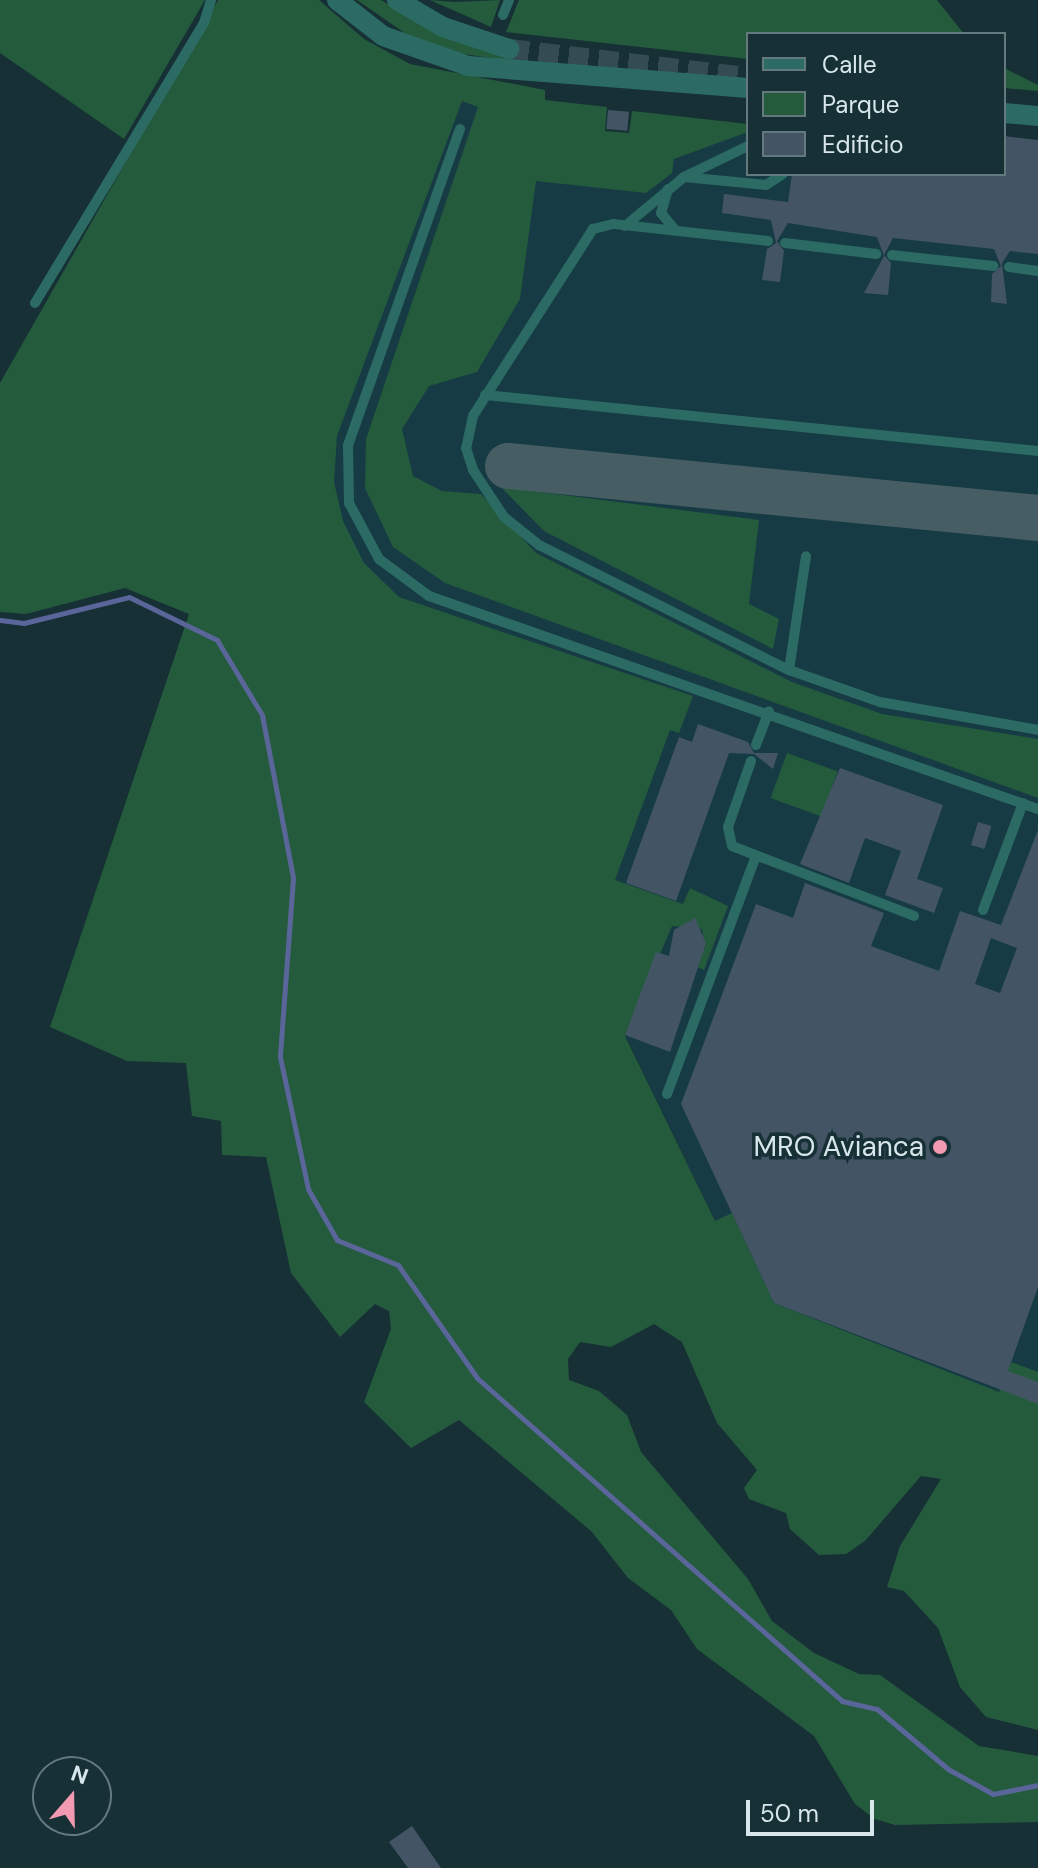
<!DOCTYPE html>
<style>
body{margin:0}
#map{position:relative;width:1038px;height:1868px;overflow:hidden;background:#163036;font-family:"DM Sans",sans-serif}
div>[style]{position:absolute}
.built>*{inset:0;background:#163b44}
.green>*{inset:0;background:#245b3c;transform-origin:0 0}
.stream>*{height:5px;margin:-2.5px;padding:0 2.5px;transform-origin:2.5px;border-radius:2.5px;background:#5a659a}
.taxiway>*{height:46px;margin:-23px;padding:0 23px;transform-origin:23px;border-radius:23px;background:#465e63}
.building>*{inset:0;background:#435565;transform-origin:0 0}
.minor-tunnel>*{height:20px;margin-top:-10px;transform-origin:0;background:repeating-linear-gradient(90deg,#334b51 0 20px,transparent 0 30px)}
.service>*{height:10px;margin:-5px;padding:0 5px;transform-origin:5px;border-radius:5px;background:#2c6b64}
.minor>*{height:20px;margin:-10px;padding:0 10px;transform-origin:10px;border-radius:10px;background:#2c6b64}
.dots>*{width:22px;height:22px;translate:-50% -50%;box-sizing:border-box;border:4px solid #163036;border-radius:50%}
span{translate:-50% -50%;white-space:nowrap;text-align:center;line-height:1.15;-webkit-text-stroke:7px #163036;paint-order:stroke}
.poi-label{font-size:28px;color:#d7e6ea}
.right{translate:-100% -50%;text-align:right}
.legend{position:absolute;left:746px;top:32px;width:260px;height:144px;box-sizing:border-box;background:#163036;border:2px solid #63797e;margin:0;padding:10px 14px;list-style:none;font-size:24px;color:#d7e6ea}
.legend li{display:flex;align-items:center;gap:16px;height:40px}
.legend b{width:40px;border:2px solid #63797e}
.north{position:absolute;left:32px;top:1756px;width:80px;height:80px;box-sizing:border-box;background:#163036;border:2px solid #63797e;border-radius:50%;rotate:20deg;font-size:22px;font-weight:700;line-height:32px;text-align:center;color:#d7e6ea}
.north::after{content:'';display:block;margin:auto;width:28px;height:36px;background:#f19ab1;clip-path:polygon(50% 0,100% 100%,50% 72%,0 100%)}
.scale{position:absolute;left:746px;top:1800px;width:128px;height:36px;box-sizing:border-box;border:4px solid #d7e6ea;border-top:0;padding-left:10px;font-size:24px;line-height:28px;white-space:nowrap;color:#d7e6ea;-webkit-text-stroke:6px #163036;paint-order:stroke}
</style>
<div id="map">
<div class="built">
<i style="clip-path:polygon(467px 101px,674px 159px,748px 132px,748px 174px,1004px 174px,1004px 136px,1038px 140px,1038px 1495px,770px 1334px,625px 1035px,395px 606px,315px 498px,442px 104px)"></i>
</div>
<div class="green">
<i style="clip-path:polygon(0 0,205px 0,124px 139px,0 53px)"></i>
<i style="clip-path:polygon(218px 0,319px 0,364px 39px,410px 64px,545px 90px,545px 100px,607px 107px,605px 131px,629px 133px,632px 111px,748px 124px,748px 132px,674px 159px,672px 173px,646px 193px,536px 181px,520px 299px,477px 372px,429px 386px,402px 429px,413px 476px,442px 491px,481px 494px,536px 553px,792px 682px,882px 714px,1038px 739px,1038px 798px,445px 583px,393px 547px,365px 488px,366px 439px,478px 107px,462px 101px,337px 436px,334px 482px,343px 521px,364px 563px,399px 597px,693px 696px,679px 733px,670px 730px,615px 880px,683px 904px,690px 888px,728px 906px,704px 970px,688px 963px,705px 948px,702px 929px,672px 926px,625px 1036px,715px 1221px,732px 1213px,774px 1303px,999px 1392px,1011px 1362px,1038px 1372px,1038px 1730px,986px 1717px,960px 1687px,938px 1628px,904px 1591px,887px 1587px,900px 1546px,941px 1479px,921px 1476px,865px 1541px,846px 1554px,819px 1555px,790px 1529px,786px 1513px,749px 1499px,744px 1488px,757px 1470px,717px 1423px,682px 1342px,654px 1324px,611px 1347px,580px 1342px,568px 1359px,569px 1380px,599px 1391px,627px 1415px,641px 1452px,748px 1579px,772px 1621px,814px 1653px,859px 1674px,880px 1675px,979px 1746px,1038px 1756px,1038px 1822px,895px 1825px,875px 1819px,855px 1804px,814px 1736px,697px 1649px,671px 1610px,628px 1578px,592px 1532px,459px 1420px,411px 1448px,364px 1402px,391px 1329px,389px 1311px,375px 1304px,340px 1337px,291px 1273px,266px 1157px,222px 1155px,221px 1121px,192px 1116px,186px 1063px,127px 1061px,50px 1027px,189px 614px,125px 588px,26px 614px,0 612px,0 383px)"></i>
<i style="clip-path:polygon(357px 0,381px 0,417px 21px,517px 54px,512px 61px,456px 53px,409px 36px)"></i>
<i style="clip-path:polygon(430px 0,455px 2px,500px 0,491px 27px)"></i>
<i style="clip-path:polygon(519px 0,937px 0,964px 34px,748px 34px,748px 59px,506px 32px)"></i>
<i style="clip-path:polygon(1004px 68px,1038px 85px,1038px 91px,1004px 88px)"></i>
<i style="clip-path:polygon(501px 487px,759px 520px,749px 604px,779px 619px,773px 649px,544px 531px)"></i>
<i style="left:787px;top:753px;width:54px;height:48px;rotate:20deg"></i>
</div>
<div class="stream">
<i style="left:0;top:620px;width:24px;rotate:7deg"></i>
<i style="left:24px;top:623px;width:108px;rotate:-13.9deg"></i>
<i style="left:129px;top:597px;width:98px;rotate:26deg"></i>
<i style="left:217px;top:640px;width:87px;rotate:59deg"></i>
<i style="left:262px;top:715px;width:166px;rotate:79.2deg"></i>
<i style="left:293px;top:878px;width:179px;rotate:94.2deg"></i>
<i style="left:280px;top:1057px;width:135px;rotate:78deg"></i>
<i style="left:308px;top:1189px;width:59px;rotate:60.4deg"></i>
<i style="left:337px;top:1240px;width:66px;rotate:22.3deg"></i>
<i style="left:398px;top:1265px;width:138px;rotate:55deg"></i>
<i style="left:477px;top:1378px;width:487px;rotate:41.5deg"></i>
<i style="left:842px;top:1701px;width:36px;rotate:13deg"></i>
<i style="left:877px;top:1709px;width:93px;rotate:40.2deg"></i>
<i style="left:948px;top:1769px;width:51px;rotate:29.1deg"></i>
<i style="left:993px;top:1794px;width:46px;rotate:-11.3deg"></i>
</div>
<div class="taxiway">
<i style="left:508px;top:466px;width:533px;rotate:5.6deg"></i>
</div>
<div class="building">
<i style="left:608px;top:110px;width:21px;height:19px;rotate:5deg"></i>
<i style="clip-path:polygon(1004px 136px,1038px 140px,1038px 254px,1010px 251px,1002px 263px,1007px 304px,991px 302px,992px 274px,1001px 266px,994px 249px,893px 238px,884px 255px,891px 263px,888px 295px,864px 293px,884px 256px,877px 237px,788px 223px,777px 241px,784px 251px,780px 282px,762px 280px,767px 249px,776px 243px,771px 220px,722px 213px,724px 194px,788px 202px,792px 174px,1004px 174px)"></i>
<i style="clip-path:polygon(698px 724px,748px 742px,754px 753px,778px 753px,773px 769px,754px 754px,729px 753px,676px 901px,626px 883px,679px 737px,692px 742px)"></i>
<i style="clip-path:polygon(840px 768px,943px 805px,917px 879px,943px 888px,934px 913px,885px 895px,901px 851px,865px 838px,849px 883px,800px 864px)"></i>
<i style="left:978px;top:822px;width:14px;height:24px;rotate:17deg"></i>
<i style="clip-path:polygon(evenodd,1038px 830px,1038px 1287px,1008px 1371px,1038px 1382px,1038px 1404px,774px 1303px,681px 1104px,756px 904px,793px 918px,805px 883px,884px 913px,871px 946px,939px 971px,960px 911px,1001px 925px,1038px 830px,991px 938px,1017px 948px,1000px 993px,975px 984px,991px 938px)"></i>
<i style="clip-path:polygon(695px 918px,706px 943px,670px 1052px,625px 1035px,656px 952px,669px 956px,674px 930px)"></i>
<i style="clip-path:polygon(412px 1826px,441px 1868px,408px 1868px,389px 1842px)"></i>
</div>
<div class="minor-tunnel">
<i style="left:509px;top:49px;width:241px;rotate:6.7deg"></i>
</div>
<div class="service">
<i style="left:503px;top:15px;width:16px;rotate:-68deg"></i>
<i style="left:460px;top:129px;width:336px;rotate:109.5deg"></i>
<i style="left:348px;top:446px;width:57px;rotate:89deg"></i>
<i style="left:349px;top:503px;width:64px;rotate:61.8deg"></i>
<i style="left:379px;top:559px;width:62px;rotate:36.5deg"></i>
<i style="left:429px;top:596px;width:645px;rotate:19.28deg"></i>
<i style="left:684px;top:177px;width:82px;rotate:5.6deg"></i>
<i style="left:766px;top:185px;width:20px;rotate:-33deg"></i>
<i style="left:668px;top:189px;width:25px;rotate:106deg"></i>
<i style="left:661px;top:213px;width:23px;rotate:50deg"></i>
<i style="left:625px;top:226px;width:77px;rotate:-39.7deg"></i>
<i style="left:684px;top:177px;width:71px;rotate:-25.8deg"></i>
<i style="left:768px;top:241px;width:156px;rotate:-173.7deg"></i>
<i style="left:613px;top:224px;width:21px;rotate:166deg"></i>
<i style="left:593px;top:229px;width:222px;rotate:122.7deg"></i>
<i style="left:473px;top:416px;width:33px;rotate:102deg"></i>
<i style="left:466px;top:448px;width:23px;rotate:72deg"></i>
<i style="left:473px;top:470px;width:56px;rotate:56.6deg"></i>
<i style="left:504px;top:517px;width:45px;rotate:38.7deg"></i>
<i style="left:539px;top:545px;width:280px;rotate:26.6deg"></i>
<i style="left:789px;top:670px;width:96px;rotate:19.4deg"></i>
<i style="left:880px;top:702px;width:160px;rotate:10deg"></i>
<i style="left:785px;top:243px;width:92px;rotate:6.9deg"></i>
<i style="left:892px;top:255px;width:102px;rotate:6.2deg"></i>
<i style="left:1009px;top:267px;width:29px;rotate:8deg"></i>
<i style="left:35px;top:303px;width:327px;rotate:-58.9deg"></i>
<i style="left:204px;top:23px;width:24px;rotate:-73deg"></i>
<i style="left:485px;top:395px;width:556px;rotate:5.78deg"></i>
<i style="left:789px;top:670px;width:115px;rotate:-81.5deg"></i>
<i style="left:756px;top:745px;width:36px;rotate:-69deg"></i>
<i style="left:751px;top:761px;width:70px;rotate:109.2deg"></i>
<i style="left:728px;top:827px;width:19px;rotate:78deg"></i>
<i style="left:732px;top:846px;width:195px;rotate:21deg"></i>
<i style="left:983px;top:910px;width:114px;rotate:-69.5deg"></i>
<i style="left:667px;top:1094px;width:254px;rotate:-69.5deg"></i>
</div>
<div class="minor">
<i style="left:337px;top:0;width:58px;rotate:38deg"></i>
<i style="left:383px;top:36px;width:90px;rotate:19.4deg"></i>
<i style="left:468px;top:66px;width:281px;rotate:4.5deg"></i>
<i style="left:397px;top:0;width:53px;rotate:30.4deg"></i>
<i style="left:443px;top:27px;width:70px;rotate:18.4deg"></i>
<i style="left:1004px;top:113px;width:34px;rotate:5deg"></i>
</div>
<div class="dots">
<i style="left:940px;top:1147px;background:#f19ab1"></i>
</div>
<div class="poi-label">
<span class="right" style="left:924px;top:1147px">MRO Avianca</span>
</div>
<ul class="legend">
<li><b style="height:10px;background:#2c6b64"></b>Calle</li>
<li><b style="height:22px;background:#245b3c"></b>Parque</li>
<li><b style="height:22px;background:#435565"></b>Edificio</li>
</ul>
<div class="north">N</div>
<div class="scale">50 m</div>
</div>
